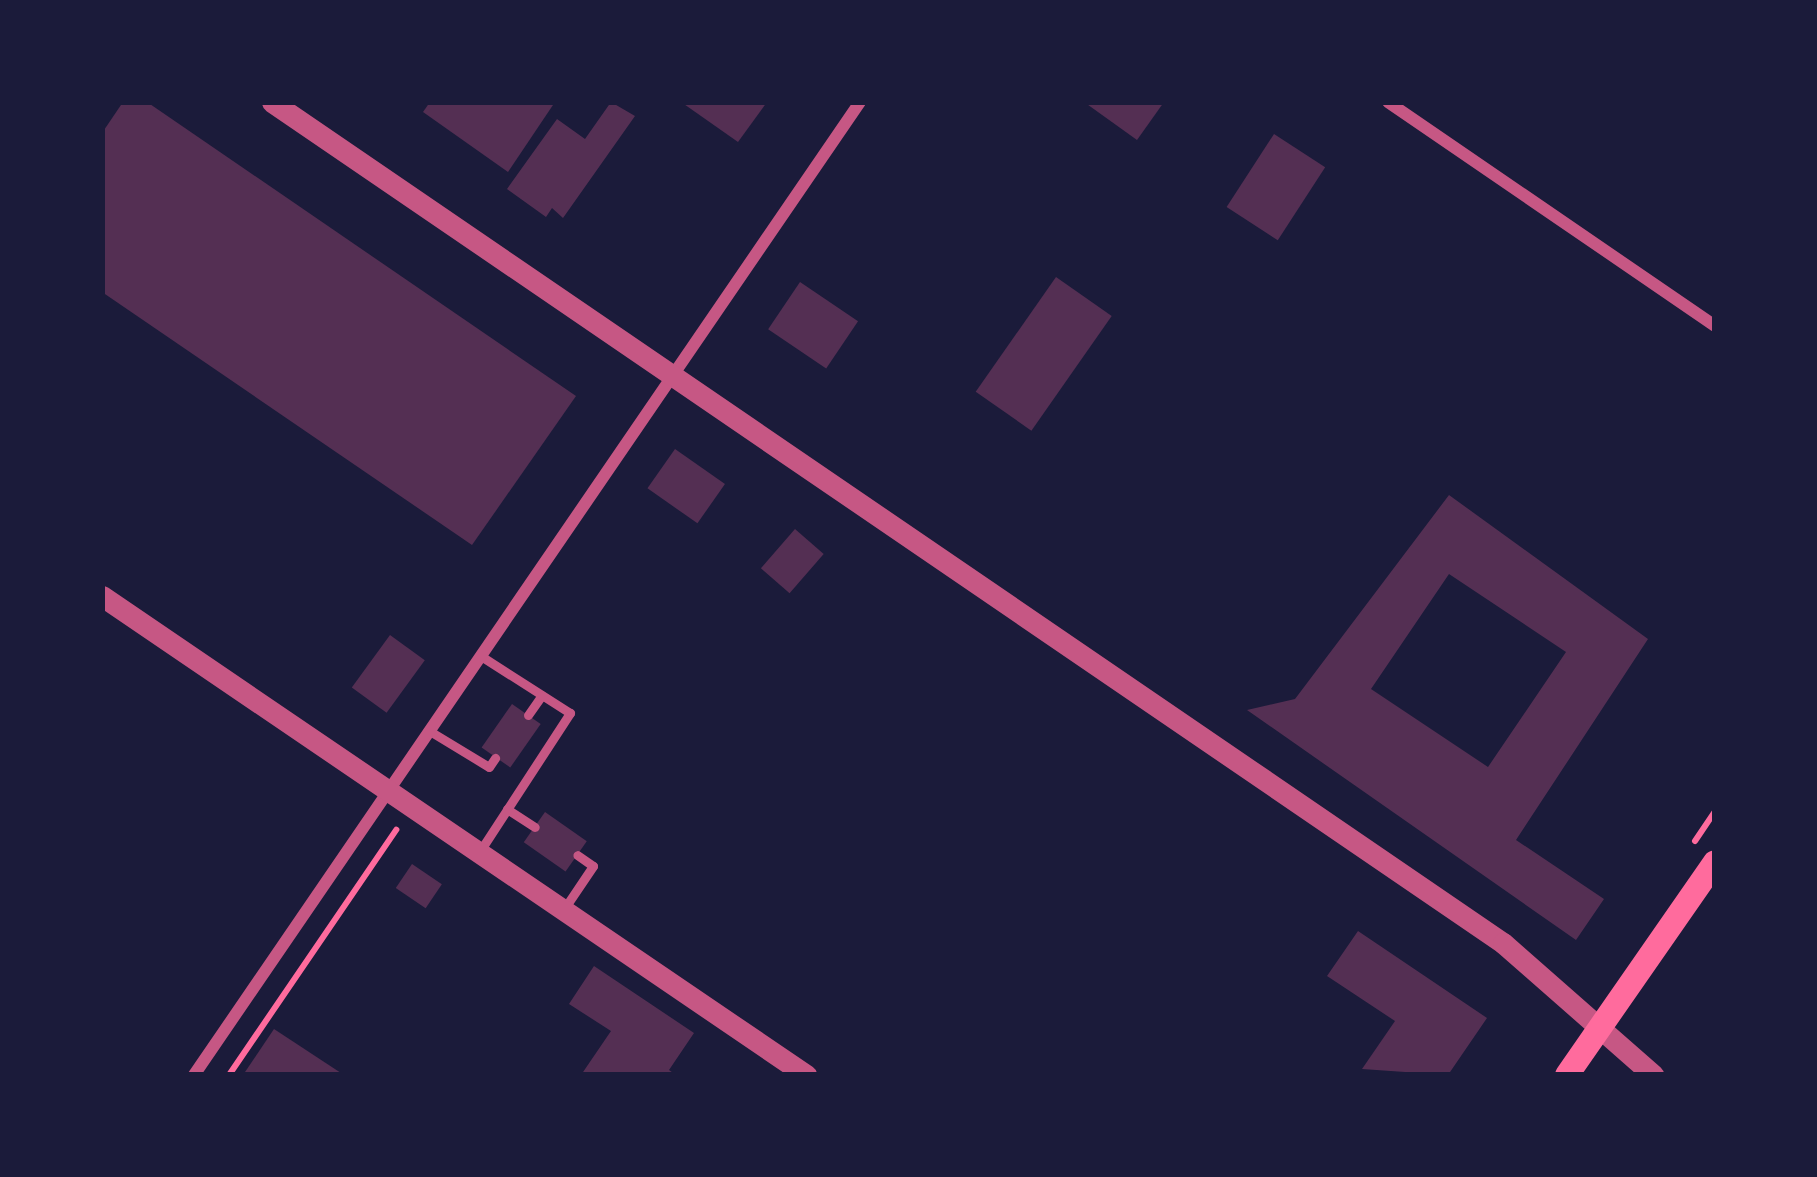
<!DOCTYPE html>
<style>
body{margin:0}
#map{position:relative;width:1817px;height:1177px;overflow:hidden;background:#1b1b3a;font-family:"PT Sans",sans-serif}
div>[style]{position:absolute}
.building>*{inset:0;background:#542f53;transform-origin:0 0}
.path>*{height:6px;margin:-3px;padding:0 3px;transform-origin:3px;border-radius:3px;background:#ff6b9d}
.service>*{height:9px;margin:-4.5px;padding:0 4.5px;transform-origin:4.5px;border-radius:4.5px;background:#c65784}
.minor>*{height:12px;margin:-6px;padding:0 6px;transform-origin:6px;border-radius:6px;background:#c65784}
.tertiary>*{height:21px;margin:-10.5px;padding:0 10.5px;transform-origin:10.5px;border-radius:10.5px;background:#c65784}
.secondary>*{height:24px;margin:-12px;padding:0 12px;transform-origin:12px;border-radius:12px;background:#ff6b9d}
span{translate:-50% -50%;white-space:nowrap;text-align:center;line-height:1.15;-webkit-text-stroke:9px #1b1b3a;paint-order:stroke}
.frame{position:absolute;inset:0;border:105px solid #1b1b3a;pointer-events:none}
</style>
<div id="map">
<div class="building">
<i style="clip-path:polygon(123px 102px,147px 102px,576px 396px,472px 545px,102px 292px,102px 133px)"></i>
<i style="clip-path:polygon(430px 102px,555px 102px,508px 172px,423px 112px)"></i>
<i style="clip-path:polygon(611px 102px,635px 116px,563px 218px,552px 208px,546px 217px,507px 189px,557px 119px,585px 139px)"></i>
<i style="clip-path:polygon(681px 102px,767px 102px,738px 142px)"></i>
<i style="clip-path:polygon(1084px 102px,1164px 102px,1137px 140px)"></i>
<i style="left:1274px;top:134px;width:61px;height:87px;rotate:33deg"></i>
<i style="left:1056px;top:277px;width:68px;height:140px;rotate:35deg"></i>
<i style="left:800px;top:282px;width:70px;height:57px;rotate:34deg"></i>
<i style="left:675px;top:449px;width:61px;height:48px;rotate:35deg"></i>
<i style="clip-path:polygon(evenodd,1449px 495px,1648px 639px,1516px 840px,1604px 899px,1576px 940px,1247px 710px,1295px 699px,1449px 495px,1449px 574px,1566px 652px,1488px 767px,1371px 689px,1449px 574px)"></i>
<i style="left:795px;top:529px;width:38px;height:52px;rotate:41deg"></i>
<i style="left:390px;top:635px;width:43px;height:65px;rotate:36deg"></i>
<i style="left:512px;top:704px;width:35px;height:53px;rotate:35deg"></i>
<i style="left:545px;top:812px;width:51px;height:37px;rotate:35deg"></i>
<i style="left:412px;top:864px;width:36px;height:29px;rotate:34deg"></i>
<i style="clip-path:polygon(1358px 931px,1487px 1018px,1448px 1075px,1362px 1069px,1395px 1021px,1327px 976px)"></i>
<i style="clip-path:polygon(594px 966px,694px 1033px,669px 1070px,676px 1075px,581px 1075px,611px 1031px,569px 1004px)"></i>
<i style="clip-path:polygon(274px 1029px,344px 1075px,243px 1075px)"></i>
</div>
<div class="path">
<i style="left:1695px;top:841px;width:36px;rotate:-56deg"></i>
<i style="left:229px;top:1075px;width:297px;rotate:-55.7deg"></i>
</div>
<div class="service">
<i style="left:528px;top:715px;width:24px;rotate:-55deg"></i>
<i style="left:428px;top:730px;width:71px;rotate:31.2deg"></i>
<i style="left:489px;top:767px;width:11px;rotate:-56deg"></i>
<i style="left:507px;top:809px;width:33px;rotate:33deg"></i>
<i style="left:480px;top:851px;width:165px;rotate:-56.9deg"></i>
<i style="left:570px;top:713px;width:106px;rotate:-147.4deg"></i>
<i style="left:564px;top:909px;width:52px;rotate:-56deg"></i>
<i style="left:593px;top:866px;width:19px;rotate:-145deg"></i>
</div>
<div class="minor">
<i style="left:1388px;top:102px;width:396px;rotate:34.4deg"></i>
<i style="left:194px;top:1075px;width:1179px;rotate:-55.61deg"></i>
</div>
<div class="tertiary">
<i style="left:272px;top:102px;width:1491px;rotate:34.34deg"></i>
<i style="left:1503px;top:943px;width:200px;rotate:41.3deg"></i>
<i style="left:102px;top:596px;width:852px;rotate:34.23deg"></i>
</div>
<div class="secondary">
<i style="left:1567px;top:1075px;width:259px;rotate:-55.2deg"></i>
</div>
<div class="frame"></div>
</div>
